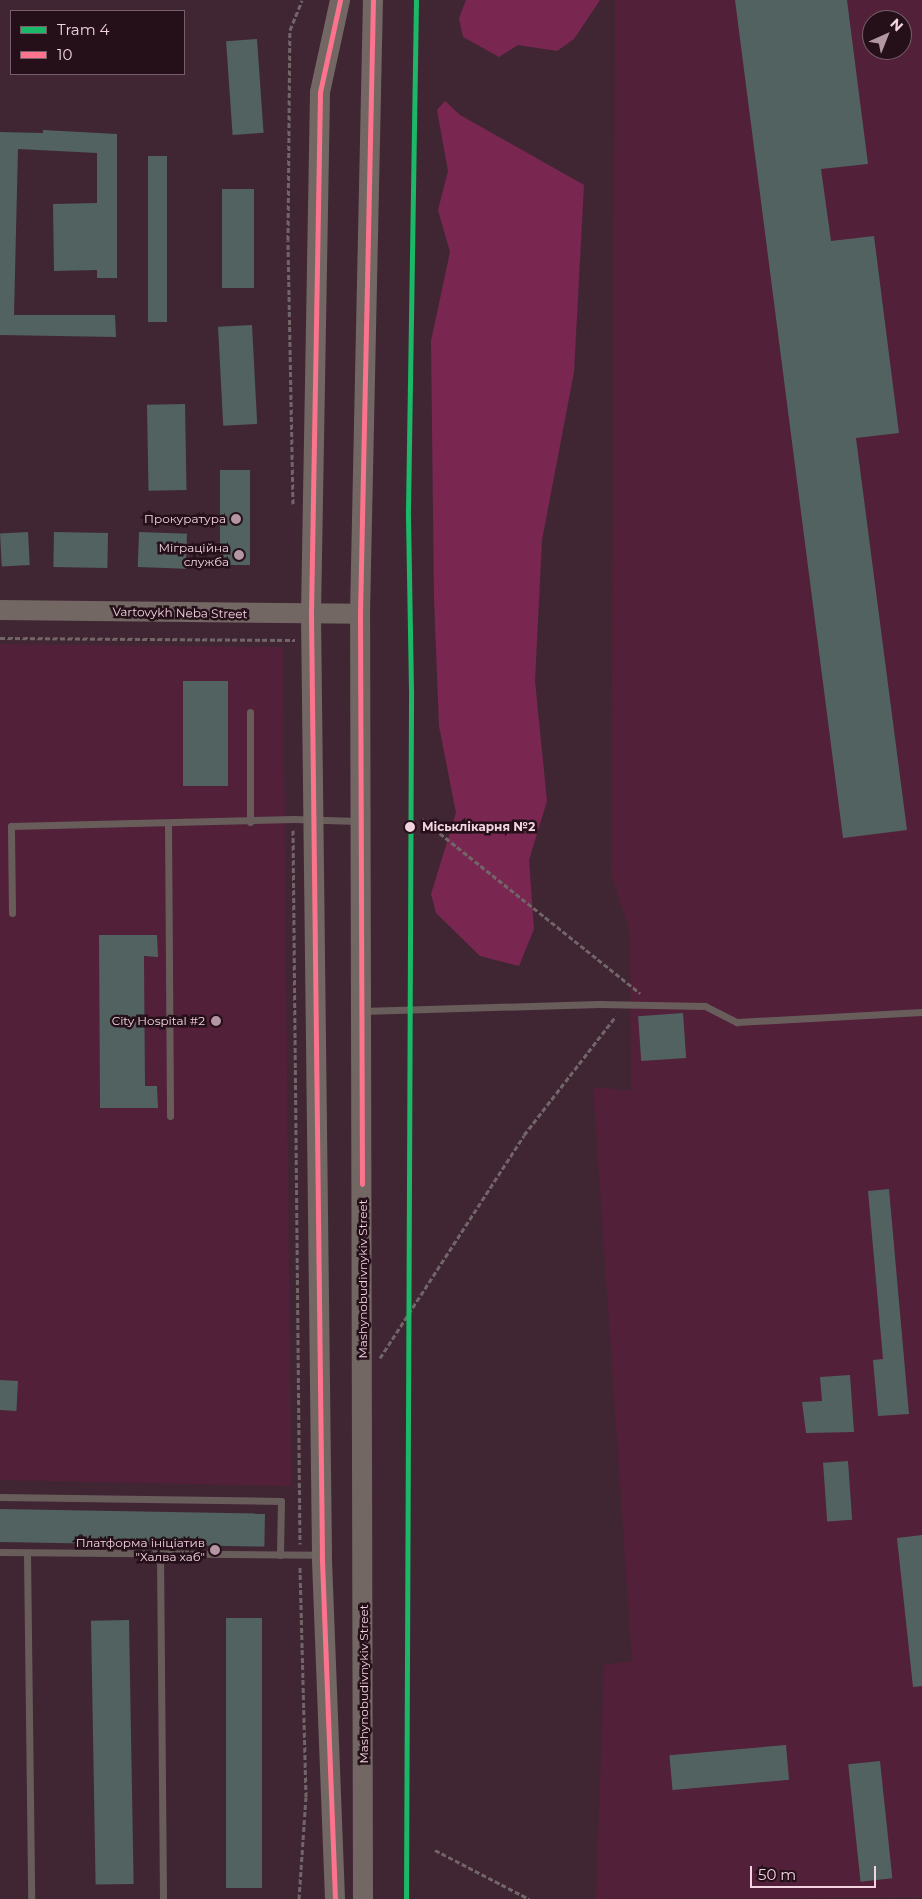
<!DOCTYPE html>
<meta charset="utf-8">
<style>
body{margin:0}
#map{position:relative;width:922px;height:1899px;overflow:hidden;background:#402633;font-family:Montserrat,sans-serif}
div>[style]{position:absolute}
.built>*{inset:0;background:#522039}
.green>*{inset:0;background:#792751}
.building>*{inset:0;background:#516261;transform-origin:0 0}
.path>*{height:3px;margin-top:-1.5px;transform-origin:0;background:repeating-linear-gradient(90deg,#716567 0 5px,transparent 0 7.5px)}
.lane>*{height:7px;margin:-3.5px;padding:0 3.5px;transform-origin:3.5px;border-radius:3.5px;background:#685d5b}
.secondary>*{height:20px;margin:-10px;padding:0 10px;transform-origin:10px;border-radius:10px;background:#736764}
.bus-1>*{height:5px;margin:-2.5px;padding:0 2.5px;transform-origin:2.5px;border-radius:2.5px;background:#fc738d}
.tram-1>*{height:5px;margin:-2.5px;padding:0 2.5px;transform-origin:2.5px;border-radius:2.5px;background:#1ab867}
.dots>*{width:14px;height:14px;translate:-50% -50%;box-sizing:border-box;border:2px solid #251019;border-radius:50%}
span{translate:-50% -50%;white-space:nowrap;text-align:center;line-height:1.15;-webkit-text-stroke:5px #251019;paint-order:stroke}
.poi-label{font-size:12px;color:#f2d3df}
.right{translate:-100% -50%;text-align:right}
.street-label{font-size:12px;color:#f2d3df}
.stop-label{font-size:12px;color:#f2d3df;font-weight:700}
.left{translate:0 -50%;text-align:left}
.legend{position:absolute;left:10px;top:10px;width:175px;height:65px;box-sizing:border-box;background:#251019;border:1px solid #775e68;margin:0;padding:6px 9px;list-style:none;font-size:15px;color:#f2d3df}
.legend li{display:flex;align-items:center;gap:10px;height:25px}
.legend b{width:25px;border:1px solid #775e68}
.north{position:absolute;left:862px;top:10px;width:50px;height:50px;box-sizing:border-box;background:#251019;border:1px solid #775e68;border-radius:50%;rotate:44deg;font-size:14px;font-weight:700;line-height:20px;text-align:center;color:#f2d3df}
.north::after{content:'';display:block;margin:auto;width:18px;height:22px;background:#b496a3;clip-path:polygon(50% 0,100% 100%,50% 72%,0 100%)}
.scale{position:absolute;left:750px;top:1866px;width:126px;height:22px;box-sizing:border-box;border:2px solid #f2d3df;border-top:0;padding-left:6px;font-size:15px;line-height:18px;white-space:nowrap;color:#f2d3df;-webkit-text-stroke:4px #251019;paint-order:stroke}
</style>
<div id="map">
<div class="built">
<i style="clip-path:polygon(evenodd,615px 0,922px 0,922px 1897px,596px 1899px,604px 1665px,632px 1661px,593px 1087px,631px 1091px,630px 931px,611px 874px,615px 0,872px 20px,902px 20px,902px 50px,872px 50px,872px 20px)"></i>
<i style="clip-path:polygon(evenodd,0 644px,283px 647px,291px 1486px,0 1480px,0 644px,99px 935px,157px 935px,157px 956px,144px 957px,145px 1086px,157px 1086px,157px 1108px,100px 1108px,99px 935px)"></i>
</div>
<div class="green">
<i style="clip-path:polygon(466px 0,600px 0,574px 39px,557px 51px,518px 45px,499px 57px,463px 37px,459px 18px)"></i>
<i style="clip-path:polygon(445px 101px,460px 115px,584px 185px,574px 372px,542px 540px,535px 681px,547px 801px,529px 860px,534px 929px,519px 966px,480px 956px,436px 913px,431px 894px,456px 813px,439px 726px,434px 599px,431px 341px,450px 252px,438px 210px,448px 171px,437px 110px)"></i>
</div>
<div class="building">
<i style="clip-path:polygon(735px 0,847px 0,868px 164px,821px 169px,831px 241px,874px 236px,899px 433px,856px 438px,907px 830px,843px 838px)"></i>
<i style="left:257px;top:39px;width:94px;height:31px;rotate:86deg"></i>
<i style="clip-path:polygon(43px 130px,117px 134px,117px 278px,97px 278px,97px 270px,54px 271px,53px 204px,97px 203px,97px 153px,18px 149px,14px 315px,115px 315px,116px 337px,0 335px,0 132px,43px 133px)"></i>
<i style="left:148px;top:156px;width:19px;height:166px"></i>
<i style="left:222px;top:189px;width:32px;height:99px"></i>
<i style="left:252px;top:325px;width:99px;height:34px;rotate:87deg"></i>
<i style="left:185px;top:404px;width:86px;height:38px;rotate:89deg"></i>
<i style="left:220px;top:470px;width:30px;height:95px"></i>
<i style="left:28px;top:532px;width:33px;height:28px;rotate:87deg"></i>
<i style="left:54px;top:532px;width:54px;height:35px;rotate:1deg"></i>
<i style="left:139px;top:532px;width:48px;height:35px;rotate:2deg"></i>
<i style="left:183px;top:681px;width:45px;height:105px"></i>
<i style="clip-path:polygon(99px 935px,157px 935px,158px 957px,144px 956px,145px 1086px,157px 1086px,158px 1108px,100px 1108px)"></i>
<i style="left:683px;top:1013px;width:45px;height:45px;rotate:86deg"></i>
<i style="clip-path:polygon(889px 1189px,909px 1414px,878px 1416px,873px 1360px,883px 1359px,868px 1191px)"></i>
<i style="clip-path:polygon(850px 1375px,854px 1432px,806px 1433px,802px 1402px,822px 1401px,820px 1377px)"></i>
<i style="left:0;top:1380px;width:18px;height:30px;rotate:3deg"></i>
<i style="left:848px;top:1461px;width:59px;height:25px;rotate:86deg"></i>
<i style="left:0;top:1509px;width:265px;height:33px;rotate:1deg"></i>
<i style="clip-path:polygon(922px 1535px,922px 1686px,913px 1687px,897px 1538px)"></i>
<i style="left:226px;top:1618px;width:36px;height:270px"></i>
<i style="left:129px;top:1620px;width:264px;height:38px;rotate:89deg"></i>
<i style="left:786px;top:1745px;width:35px;height:117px;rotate:85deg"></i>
<i style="left:880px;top:1761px;width:118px;height:32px;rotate:84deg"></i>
</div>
<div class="path">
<i style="left:293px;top:504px;width:264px;rotate:-91.1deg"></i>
<i style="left:288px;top:240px;width:210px;rotate:-89.5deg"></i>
<i style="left:290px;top:30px;width:32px;rotate:-68deg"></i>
<i style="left:0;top:638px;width:295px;rotate:0.4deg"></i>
<i style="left:422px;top:819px;width:279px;rotate:38.6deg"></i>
<i style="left:293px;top:830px;width:714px;rotate:89.44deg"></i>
<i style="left:380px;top:1358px;width:265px;rotate:-57.1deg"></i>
<i style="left:524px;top:1135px;width:150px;rotate:-52.3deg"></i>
<i style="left:435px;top:1850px;width:106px;rotate:27.5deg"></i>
<i style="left:299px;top:1899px;width:102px;rotate:-86.1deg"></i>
<i style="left:306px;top:1797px;width:232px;rotate:-91.5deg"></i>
</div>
<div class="lane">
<i style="left:250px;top:822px;width:110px;rotate:-90deg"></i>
<i style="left:168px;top:823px;width:293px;rotate:89.6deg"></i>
<i style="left:12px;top:913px;width:87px;rotate:-90.7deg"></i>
<i style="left:11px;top:826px;width:282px;rotate:-1.4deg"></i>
<i style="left:293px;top:819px;width:65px;rotate:1.8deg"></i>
<i style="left:362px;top:1011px;width:237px;rotate:-1.7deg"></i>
<i style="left:599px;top:1004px;width:106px;rotate:1.1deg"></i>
<i style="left:705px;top:1006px;width:36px;rotate:27deg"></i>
<i style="left:737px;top:1022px;width:185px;rotate:-3.1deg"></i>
<i style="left:0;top:1497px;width:281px;rotate:0.8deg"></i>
<i style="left:281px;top:1501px;width:54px;rotate:91.1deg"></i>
<i style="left:0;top:1552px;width:320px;rotate:0.5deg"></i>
<i style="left:27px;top:1553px;width:346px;rotate:89.3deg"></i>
<i style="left:160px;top:1554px;width:345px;rotate:89.5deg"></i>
</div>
<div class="secondary">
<i style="left:0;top:610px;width:360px;rotate:0.6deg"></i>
<i style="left:335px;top:1899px;width:344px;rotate:-92.2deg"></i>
<i style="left:322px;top:1555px;width:941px;rotate:-90.67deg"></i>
<i style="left:311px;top:614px;width:522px;rotate:-89.01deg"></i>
<i style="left:320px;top:92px;width:94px;rotate:-77.7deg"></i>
<i style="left:363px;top:1899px;width:1285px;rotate:-90.13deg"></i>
<i style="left:360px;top:614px;width:614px;rotate:-88.79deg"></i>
</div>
<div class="bus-1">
<i style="left:362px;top:1184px;width:570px;rotate:-90.2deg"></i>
<i style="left:360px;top:614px;width:614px;rotate:-88.79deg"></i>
<i style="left:335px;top:1899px;width:344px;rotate:-92.2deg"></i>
<i style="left:322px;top:1555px;width:941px;rotate:-90.67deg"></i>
<i style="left:311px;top:614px;width:522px;rotate:-89.01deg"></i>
<i style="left:320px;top:92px;width:94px;rotate:-77.7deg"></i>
</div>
<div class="tram-1">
<i style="left:406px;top:1899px;width:1210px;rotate:-89.76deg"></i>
<i style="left:411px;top:689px;width:179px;rotate:-91deg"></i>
<i style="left:408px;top:510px;width:510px;rotate:-89.1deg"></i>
</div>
<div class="dots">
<i style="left:236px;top:519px;background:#b496a3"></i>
<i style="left:239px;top:555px;background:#b496a3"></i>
<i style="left:410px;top:827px;background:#f2d3df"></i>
<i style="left:216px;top:1021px;background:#b496a3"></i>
<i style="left:215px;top:1550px;background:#b496a3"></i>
</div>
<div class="poi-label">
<span class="right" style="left:226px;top:519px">Прокуратура</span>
<span class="right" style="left:229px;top:555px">Міграційна<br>служба</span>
<span class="right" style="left:205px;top:1021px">City Hospital #2</span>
<span class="right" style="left:205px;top:1550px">Платформа ініціатив<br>"Халва хаб"</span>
</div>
<div class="street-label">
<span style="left:180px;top:613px;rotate:1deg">Vartovykh Neba Street</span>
<span style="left:363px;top:1279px;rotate:-90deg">Mashynobudivnykiv Street</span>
<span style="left:364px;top:1684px;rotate:-90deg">Mashynobudivnykiv Street</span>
</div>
<div class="stop-label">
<span class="left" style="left:422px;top:827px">Міськлікарня №2</span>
</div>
<ul class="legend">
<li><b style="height:6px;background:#1ab867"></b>Tram 4</li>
<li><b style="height:6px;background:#fc738d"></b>10</li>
</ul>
<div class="north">N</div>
<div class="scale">50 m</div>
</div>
